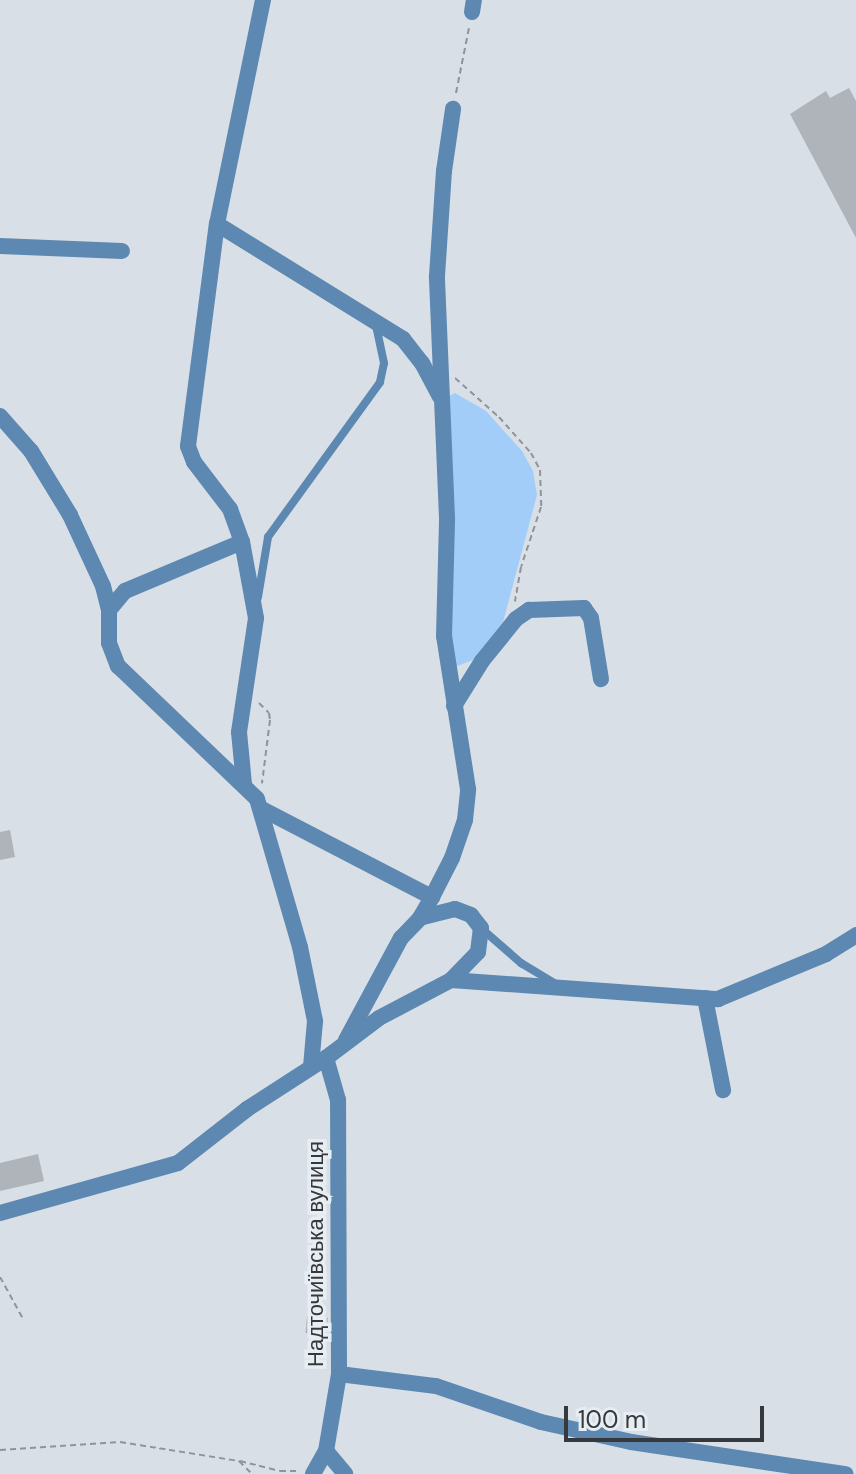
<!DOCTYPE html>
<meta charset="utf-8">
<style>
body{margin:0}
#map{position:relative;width:856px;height:1474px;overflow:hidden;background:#d9dfe6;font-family:"DM Sans",sans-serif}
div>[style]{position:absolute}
.green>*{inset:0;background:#a1cdf8}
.building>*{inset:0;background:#aeb4ba;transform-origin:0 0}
.path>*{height:2px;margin-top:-1px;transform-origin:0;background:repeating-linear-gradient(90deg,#909499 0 6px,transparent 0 10px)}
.lane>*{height:8px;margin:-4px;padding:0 4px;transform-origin:4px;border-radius:4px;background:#5c88b1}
.street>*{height:16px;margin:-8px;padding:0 8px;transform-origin:8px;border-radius:8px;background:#5c88b1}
span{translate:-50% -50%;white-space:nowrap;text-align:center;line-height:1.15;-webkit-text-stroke:7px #e6edf3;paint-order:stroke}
.street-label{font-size:22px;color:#36383b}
.scale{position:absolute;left:564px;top:1406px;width:200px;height:36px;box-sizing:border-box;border:4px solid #36383b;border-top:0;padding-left:10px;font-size:24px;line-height:28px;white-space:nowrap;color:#36383b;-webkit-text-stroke:6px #e6edf3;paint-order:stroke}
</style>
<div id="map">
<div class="green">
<i style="clip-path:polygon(455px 393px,486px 411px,522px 451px,533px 471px,537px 495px,503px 622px,473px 660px,457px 666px,449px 662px,447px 397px)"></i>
</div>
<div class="building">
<i style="clip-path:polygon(849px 88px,856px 101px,856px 238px,790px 114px,826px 91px,830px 98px)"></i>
<i style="clip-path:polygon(10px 830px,15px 857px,0 860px,0 832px)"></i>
<i style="clip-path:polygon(38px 1154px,44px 1181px,0 1191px,0 1163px)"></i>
<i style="left:307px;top:1316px;width:21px;height:17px;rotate:5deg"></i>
</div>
<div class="path">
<i style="left:456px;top:93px;width:66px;rotate:-78.7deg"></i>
<i style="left:455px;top:378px;width:59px;rotate:41.6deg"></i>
<i style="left:499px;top:417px;width:48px;rotate:48.4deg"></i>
<i style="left:531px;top:453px;width:19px;rotate:62deg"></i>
<i style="left:540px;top:470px;width:37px;rotate:88deg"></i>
<i style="left:541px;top:507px;width:63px;rotate:108.4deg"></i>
<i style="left:521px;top:567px;width:35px;rotate:100deg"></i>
<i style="left:259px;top:703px;width:14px;rotate:45deg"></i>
<i style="left:269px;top:713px;width:7px;rotate:82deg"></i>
<i style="left:270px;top:720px;width:64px;rotate:97.2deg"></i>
<i style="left:0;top:1277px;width:46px;rotate:61.2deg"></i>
<i style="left:0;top:1450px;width:120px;rotate:-3.8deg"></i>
<i style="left:120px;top:1442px;width:121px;rotate:9.1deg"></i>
<i style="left:239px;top:1461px;width:18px;rotate:45deg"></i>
<i style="left:240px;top:1461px;width:41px;rotate:14deg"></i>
<i style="left:280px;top:1471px;width:20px"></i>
</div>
<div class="lane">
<i style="left:258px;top:597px;width:61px;rotate:-80.5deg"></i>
<i style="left:268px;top:537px;width:191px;rotate:-54.1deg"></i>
<i style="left:380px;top:382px;width:19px;rotate:-78deg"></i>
<i style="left:384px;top:363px;width:38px;rotate:-102deg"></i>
<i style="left:482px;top:929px;width:52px;rotate:41.1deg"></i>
<i style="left:521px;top:963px;width:39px;rotate:31deg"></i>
</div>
<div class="street">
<i style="left:472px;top:12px;width:12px;rotate:-81deg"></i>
<i style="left:217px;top:224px;width:219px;rotate:31.7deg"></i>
<i style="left:403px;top:339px;width:31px;rotate:52deg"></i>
<i style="left:422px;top:363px;width:38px;rotate:62deg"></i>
<i style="left:0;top:246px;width:122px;rotate:2.3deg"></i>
<i style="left:0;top:416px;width:47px;rotate:48.5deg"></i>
<i style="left:31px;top:451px;width:75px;rotate:58.6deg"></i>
<i style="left:70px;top:515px;width:78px;rotate:65.1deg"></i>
<i style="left:103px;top:586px;width:25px;rotate:76deg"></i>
<i style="left:109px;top:610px;width:33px;rotate:90deg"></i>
<i style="left:109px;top:643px;width:25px;rotate:69deg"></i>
<i style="left:118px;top:666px;width:192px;rotate:43.7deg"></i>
<i style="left:257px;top:799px;width:154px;rotate:73.8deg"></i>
<i style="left:300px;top:947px;width:76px;rotate:78.5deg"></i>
<i style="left:315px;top:1021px;width:46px;rotate:95deg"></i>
<i style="left:109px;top:610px;width:25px;rotate:-50deg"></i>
<i style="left:125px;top:591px;width:127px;rotate:-22.7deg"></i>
<i style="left:454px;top:706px;width:53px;rotate:-58.1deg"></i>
<i style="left:482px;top:661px;width:54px;rotate:-51deg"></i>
<i style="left:516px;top:619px;width:16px;rotate:-35deg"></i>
<i style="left:529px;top:610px;width:55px;rotate:-2.1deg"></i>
<i style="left:584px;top:608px;width:12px;rotate:55deg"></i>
<i style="left:591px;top:618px;width:62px;rotate:80.7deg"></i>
<i style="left:244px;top:784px;width:52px;rotate:-95.5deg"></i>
<i style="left:239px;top:732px;width:115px;rotate:-81.5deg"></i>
<i style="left:256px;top:618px;width:77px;rotate:-100.4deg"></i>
<i style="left:242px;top:542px;width:35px;rotate:-110deg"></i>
<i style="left:230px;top:509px;width:59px;rotate:-127.5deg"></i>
<i style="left:194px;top:462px;width:17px;rotate:-111deg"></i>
<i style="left:188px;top:446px;width:224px;rotate:-82.6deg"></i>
<i style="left:217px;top:224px;width:229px;rotate:-78.4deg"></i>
<i style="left:260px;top:808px;width:194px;rotate:27.4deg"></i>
<i style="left:451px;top:980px;width:268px;rotate:4.1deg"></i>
<i style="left:718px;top:999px;width:117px;rotate:-22.6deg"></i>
<i style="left:826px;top:954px;width:36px;rotate:-32deg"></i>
<i style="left:705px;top:998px;width:94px;rotate:78.9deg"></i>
<i style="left:346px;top:1040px;width:116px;rotate:-61.7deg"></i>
<i style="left:401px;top:938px;width:28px;rotate:-46deg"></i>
<i style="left:420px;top:918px;width:24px;rotate:-60deg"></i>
<i style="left:432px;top:897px;width:44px;rotate:-62.9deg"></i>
<i style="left:452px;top:858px;width:40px;rotate:-71.1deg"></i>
<i style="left:465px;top:820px;width:31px;rotate:-84deg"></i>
<i style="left:468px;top:789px;width:155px;rotate:-98.9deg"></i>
<i style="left:444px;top:636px;width:118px;rotate:-88.5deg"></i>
<i style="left:447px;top:518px;width:242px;rotate:-92.4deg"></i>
<i style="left:437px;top:276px;width:105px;rotate:-86.2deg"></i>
<i style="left:444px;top:171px;width:63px;rotate:-81.7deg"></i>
<i style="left:0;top:1213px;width:185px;rotate:-15.7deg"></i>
<i style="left:178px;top:1163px;width:88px;rotate:-38deg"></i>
<i style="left:247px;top:1109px;width:94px;rotate:-32.8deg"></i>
<i style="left:326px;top:1058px;width:66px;rotate:-37deg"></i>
<i style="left:379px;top:1018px;width:81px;rotate:-27.8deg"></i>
<i style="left:451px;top:980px;width:39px;rotate:-46deg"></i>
<i style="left:478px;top:952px;width:24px;rotate:-83deg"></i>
<i style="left:481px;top:928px;width:16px;rotate:-128deg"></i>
<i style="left:471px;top:915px;width:17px;rotate:-159deg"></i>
<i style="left:455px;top:909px;width:36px;rotate:166deg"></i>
<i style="left:339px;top:1374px;width:98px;rotate:7.1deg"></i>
<i style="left:436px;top:1386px;width:111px;rotate:18.9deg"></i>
<i style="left:541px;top:1422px;width:92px;rotate:12.5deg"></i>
<i style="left:631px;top:1442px;width:217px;rotate:8.5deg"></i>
<i style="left:326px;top:1451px;width:30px;rotate:50deg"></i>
<i style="left:313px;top:1474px;width:26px;rotate:-61deg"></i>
<i style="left:326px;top:1451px;width:78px;rotate:-80.4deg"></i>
<i style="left:339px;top:1374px;width:274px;rotate:-90.2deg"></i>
<i style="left:338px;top:1100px;width:44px;rotate:-105.9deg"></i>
</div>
<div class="street-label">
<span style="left:316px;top:1254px;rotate:-90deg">Надточиївська вулиця</span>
</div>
<div class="scale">100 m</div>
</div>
